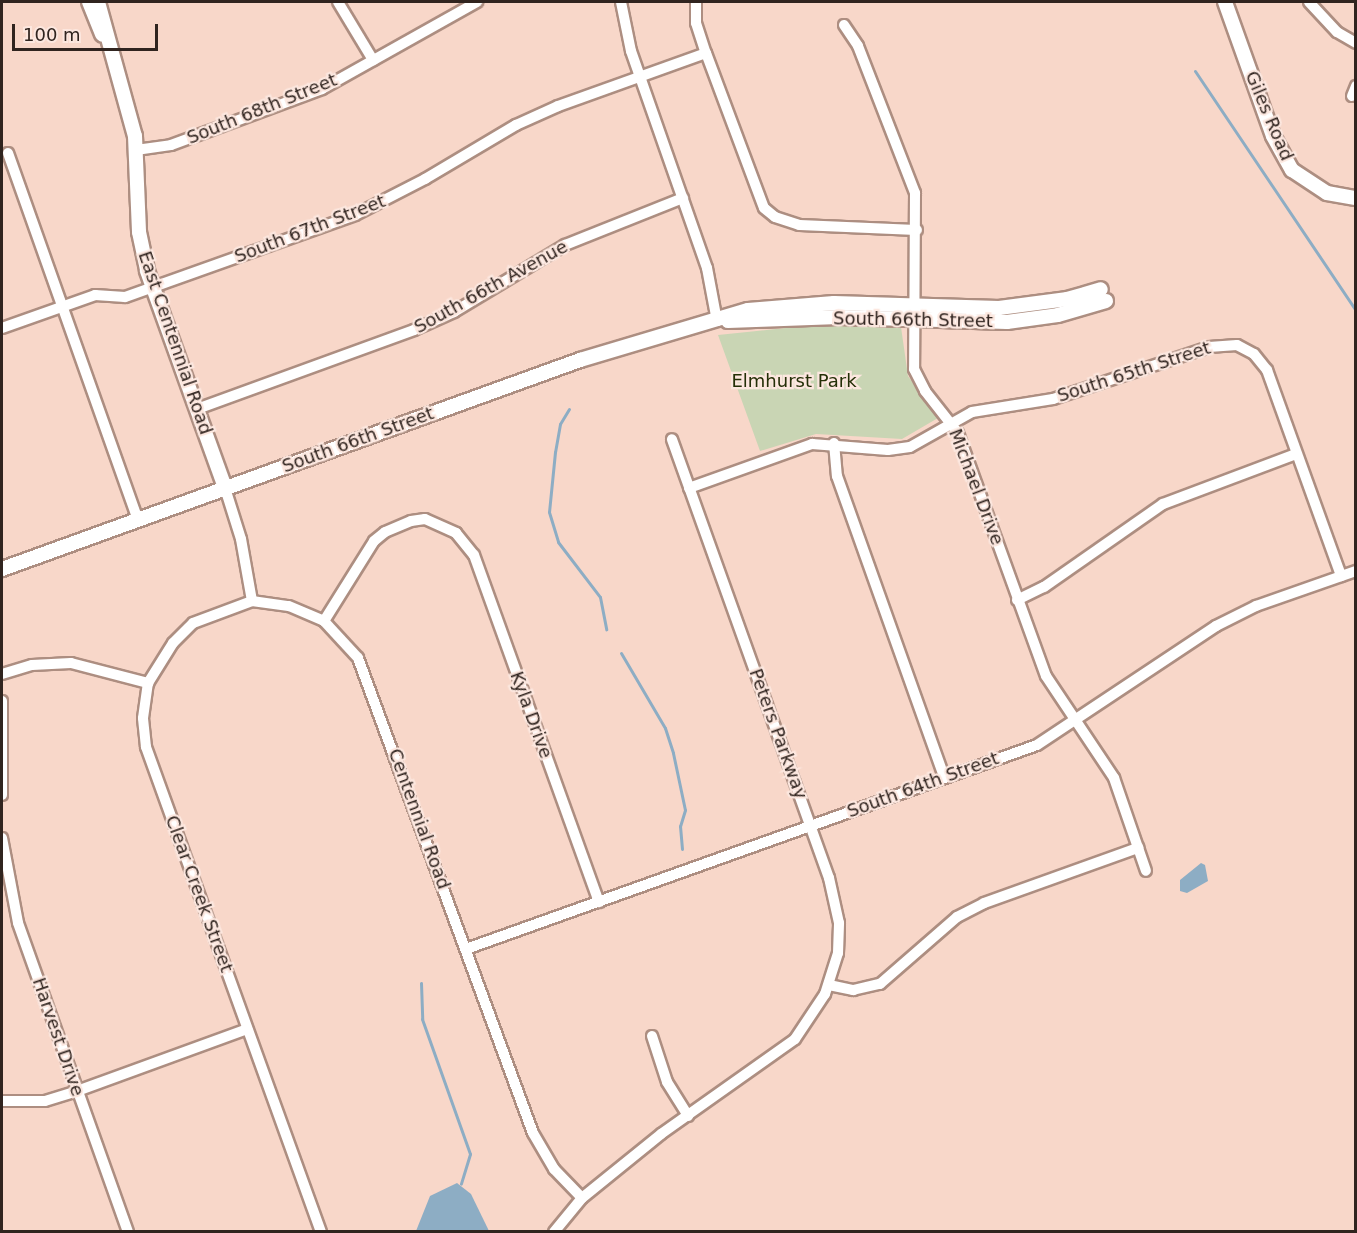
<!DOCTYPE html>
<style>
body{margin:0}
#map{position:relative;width:1357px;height:1233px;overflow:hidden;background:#f8d7c9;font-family:"DejaVu Sans",sans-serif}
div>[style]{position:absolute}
.green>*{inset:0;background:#c9d5b4}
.water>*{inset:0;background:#8dadc4}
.stream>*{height:3px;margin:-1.5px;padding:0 1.5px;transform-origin:1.5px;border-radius:1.5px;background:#8dadc4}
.roads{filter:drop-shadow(2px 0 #ad8e81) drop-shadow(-2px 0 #ad8e81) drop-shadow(0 2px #ad8e81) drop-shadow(0 -2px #ad8e81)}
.minor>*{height:10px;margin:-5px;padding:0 5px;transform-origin:5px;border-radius:5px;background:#fff}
.tertiary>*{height:14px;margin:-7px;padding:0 7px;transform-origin:7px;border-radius:7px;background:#fff}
span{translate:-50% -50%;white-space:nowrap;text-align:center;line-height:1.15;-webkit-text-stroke:4.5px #fce7df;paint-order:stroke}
.street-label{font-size:18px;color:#30241f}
.park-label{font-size:18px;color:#242f07}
.frame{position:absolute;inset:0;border:3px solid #30241f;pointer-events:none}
.scale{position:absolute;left:12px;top:24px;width:146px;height:27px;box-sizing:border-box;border:3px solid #30241f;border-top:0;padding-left:8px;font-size:18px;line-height:21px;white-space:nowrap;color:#30241f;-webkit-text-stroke:4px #fce7df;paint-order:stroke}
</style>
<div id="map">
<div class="green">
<i style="clip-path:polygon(823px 324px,901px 327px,908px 376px,938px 418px,902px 439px,816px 434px,760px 451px,718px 335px)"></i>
</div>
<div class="water">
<i style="clip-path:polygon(1201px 863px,1205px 865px,1208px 881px,1187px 893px,1180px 891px,1180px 880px)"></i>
<i style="clip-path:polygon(457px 1183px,471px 1194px,489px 1231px,416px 1231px,430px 1196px)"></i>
</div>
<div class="stream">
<i style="left:1195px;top:71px;width:289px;rotate:56.1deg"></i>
<i style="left:569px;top:409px;width:17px;rotate:121deg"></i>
<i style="left:560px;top:424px;width:28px;rotate:100deg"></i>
<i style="left:555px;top:452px;width:60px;rotate:95.7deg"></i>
<i style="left:549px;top:512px;width:31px;rotate:73deg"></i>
<i style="left:558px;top:542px;width:69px;rotate:52.6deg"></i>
<i style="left:600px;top:597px;width:33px;rotate:79deg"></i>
<i style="left:621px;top:653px;width:87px;rotate:59.6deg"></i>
<i style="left:665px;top:728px;width:26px;rotate:72deg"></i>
<i style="left:673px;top:753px;width:58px;rotate:78.1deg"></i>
<i style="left:685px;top:810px;width:17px;rotate:107deg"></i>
<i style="left:680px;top:826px;width:23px;rotate:85deg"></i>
<i style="left:421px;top:983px;width:36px;rotate:88deg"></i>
<i style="left:422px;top:1019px;width:143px;rotate:70.4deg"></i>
<i style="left:470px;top:1154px;width:31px;rotate:107deg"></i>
</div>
<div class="roads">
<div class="minor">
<i style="left:338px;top:2px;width:68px;rotate:58.9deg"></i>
<i style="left:621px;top:2px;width:50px;rotate:78.5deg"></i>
<i style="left:631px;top:51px;width:230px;rotate:70.7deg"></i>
<i style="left:707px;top:268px;width:54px;rotate:79.3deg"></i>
<i style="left:696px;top:2px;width:21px;rotate:90deg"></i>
<i style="left:696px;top:23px;width:32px;rotate:72deg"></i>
<i style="left:706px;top:53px;width:165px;rotate:69.5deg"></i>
<i style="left:764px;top:208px;width:14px;rotate:39deg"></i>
<i style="left:775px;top:217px;width:25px;rotate:18deg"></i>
<i style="left:799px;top:225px;width:118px;rotate:2.4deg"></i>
<i style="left:1309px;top:2px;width:41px;rotate:47deg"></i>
<i style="left:1337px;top:32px;width:22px;rotate:30deg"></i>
<i style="left:844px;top:25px;width:25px;rotate:56deg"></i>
<i style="left:858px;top:46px;width:158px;rotate:68.8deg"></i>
<i style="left:915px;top:193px;width:176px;rotate:90.3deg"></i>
<i style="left:914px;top:369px;width:25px;rotate:63deg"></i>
<i style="left:925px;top:391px;width:53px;rotate:51.8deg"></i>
<i style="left:958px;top:433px;width:258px;rotate:70.1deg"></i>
<i style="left:1046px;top:676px;width:123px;rotate:56.3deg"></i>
<i style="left:1114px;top:778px;width:98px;rotate:71deg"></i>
<i style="left:1352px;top:96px;width:11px;rotate:-68deg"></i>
<i style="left:136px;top:150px;width:35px;rotate:-8deg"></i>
<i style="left:171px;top:145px;width:161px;rotate:-20.3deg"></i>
<i style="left:322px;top:89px;width:178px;rotate:-29.3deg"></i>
<i style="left:8px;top:153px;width:389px;rotate:70.5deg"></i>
<i style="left:2px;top:328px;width:99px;rotate:-19.5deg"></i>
<i style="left:95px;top:295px;width:30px;rotate:4deg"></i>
<i style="left:125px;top:297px;width:244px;rotate:-19.6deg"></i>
<i style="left:355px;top:215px;width:79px;rotate:-27.2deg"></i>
<i style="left:425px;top:179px;width:106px;rotate:-30.7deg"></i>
<i style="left:516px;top:125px;width:46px;rotate:-24.3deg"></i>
<i style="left:558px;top:106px;width:157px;rotate:-19.7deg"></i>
<i style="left:197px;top:409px;width:231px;rotate:-20deg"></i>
<i style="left:414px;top:330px;width:44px;rotate:-24.2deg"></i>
<i style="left:454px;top:312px;width:130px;rotate:-31.1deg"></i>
<i style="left:565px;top:245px;width:127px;rotate:-21.7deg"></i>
<i style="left:834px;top:443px;width:33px;rotate:85deg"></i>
<i style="left:837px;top:476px;width:319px;rotate:70.4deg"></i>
<i style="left:225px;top:488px;width:53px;rotate:72.6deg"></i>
<i style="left:241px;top:539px;width:63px;rotate:79.9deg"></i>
<i style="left:689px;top:488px;width:131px;rotate:-19.7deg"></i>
<i style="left:812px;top:444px;width:76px;rotate:4.5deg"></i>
<i style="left:888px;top:450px;width:22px;rotate:-8deg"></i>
<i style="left:910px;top:447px;width:71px;rotate:-29.4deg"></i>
<i style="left:972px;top:412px;width:82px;rotate:-9.1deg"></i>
<i style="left:1053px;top:399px;width:164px;rotate:-18.4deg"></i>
<i style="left:1209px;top:347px;width:28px;rotate:-4deg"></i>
<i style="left:1237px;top:345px;width:19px;rotate:28deg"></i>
<i style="left:1254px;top:354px;width:21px;rotate:51deg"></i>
<i style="left:1267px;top:370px;width:219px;rotate:70.2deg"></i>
<i style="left:1017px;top:600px;width:30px;rotate:-26deg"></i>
<i style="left:1044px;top:587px;width:145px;rotate:-34.9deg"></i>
<i style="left:1163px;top:504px;width:142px;rotate:-20.6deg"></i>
<i style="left:324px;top:621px;width:94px;rotate:-58deg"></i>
<i style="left:374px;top:541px;width:14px;rotate:-39deg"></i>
<i style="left:385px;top:532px;width:28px;rotate:-23deg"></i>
<i style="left:411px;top:521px;width:14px;rotate:-8deg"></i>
<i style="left:425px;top:519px;width:34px;rotate:24deg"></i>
<i style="left:456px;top:533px;width:28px;rotate:51deg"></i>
<i style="left:474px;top:555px;width:369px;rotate:70.2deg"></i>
<i style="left:2px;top:674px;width:31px;rotate:-17deg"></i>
<i style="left:32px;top:665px;width:39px;rotate:-3deg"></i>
<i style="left:71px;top:663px;width:80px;rotate:14.6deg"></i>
<i style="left:2px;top:701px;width:94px;rotate:90deg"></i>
<i style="left:2px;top:838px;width:86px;rotate:79.3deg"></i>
<i style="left:18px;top:923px;width:328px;rotate:70.4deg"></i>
<i style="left:466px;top:949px;width:606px;rotate:-19.66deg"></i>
<i style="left:1037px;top:745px;width:215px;rotate:-33.6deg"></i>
<i style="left:1216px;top:626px;width:45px;rotate:-26.6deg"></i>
<i style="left:1256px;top:606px;width:106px;rotate:-19.3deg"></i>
<i style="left:829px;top:985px;width:25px;rotate:12deg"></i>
<i style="left:853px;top:990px;width:28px;rotate:-13deg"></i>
<i style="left:880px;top:984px;width:102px;rotate:-41deg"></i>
<i style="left:957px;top:917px;width:30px;rotate:-27deg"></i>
<i style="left:984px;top:903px;width:164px;rotate:-19.7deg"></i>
<i style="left:652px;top:1036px;width:48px;rotate:71.9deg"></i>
<i style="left:667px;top:1082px;width:40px;rotate:58deg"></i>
<i style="left:2px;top:1101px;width:43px"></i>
<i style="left:45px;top:1101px;width:34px;rotate:-17deg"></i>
<i style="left:77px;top:1091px;width:181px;rotate:-20deg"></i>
<i style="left:321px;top:1232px;width:516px;rotate:-109.84deg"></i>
<i style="left:146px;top:747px;width:29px;rotate:-96deg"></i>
<i style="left:143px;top:718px;width:35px;rotate:-82deg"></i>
<i style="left:148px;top:683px;width:47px;rotate:-58deg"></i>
<i style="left:173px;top:643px;width:28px;rotate:-45deg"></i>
<i style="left:193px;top:623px;width:63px;rotate:-20.4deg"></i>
<i style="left:252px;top:601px;width:37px;rotate:8deg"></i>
<i style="left:289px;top:606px;width:38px;rotate:23deg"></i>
<i style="left:324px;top:621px;width:50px;rotate:47.4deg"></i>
<i style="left:358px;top:658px;width:506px;rotate:69.78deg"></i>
<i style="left:533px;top:1133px;width:42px;rotate:59.7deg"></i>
<i style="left:554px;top:1169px;width:40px;rotate:46deg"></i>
<i style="left:554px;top:1232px;width:44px;rotate:-50.5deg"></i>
<i style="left:582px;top:1198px;width:102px;rotate:-39deg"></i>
<i style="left:661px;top:1134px;width:164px;rotate:-35.3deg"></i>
<i style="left:795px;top:1039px;width:54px;rotate:-56.3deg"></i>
<i style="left:825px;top:994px;width:43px;rotate:-72.4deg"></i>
<i style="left:838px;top:953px;width:30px;rotate:-88deg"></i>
<i style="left:839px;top:923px;width:46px;rotate:-102.5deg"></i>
<i style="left:829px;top:878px;width:466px;rotate:-109.7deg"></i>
</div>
<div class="tertiary">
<i style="left:89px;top:2px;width:35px;rotate:68deg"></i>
<i style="left:98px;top:2px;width:139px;rotate:74.6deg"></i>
<i style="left:135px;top:136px;width:96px;rotate:87.6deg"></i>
<i style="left:139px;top:232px;width:40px;rotate:78deg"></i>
<i style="left:147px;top:271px;width:231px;rotate:70.2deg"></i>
<i style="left:1225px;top:2px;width:142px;rotate:70.3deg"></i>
<i style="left:1273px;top:136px;width:39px;rotate:61deg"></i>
<i style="left:1292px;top:170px;width:42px;rotate:33.3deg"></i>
<i style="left:1327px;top:193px;width:29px;rotate:10deg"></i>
<i style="left:728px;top:321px;width:111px;rotate:-2.1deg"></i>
<i style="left:839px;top:317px;width:168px;rotate:1.7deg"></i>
<i style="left:1007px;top:322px;width:51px;rotate:-7.8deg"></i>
<i style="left:1058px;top:315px;width:50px;rotate:-16.3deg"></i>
<i style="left:2px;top:569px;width:615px;rotate:-19.88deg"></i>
<i style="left:580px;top:360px;width:175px;rotate:-16.6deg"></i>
<i style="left:748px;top:310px;width:86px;rotate:-4.7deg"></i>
<i style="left:834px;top:303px;width:165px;rotate:1.7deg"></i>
<i style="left:999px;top:308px;width:69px;rotate:-7.5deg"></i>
<i style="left:1067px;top:299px;width:35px;rotate:-16deg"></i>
</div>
</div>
<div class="street-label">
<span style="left:262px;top:109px;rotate:-22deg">South 68th Street</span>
<span style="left:1269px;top:116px;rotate:67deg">Giles Road</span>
<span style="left:310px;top:229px;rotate:-21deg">South 67th Street</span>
<span style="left:491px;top:287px;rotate:-29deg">South 66th Avenue</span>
<span style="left:913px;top:320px;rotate:1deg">South 66th Street</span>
<span style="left:175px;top:343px;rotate:71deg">East Centennial Road</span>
<span style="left:1134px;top:372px;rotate:-18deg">South 65th Street</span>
<span style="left:358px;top:440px;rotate:-20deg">South 66th Street</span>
<span style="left:976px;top:487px;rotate:69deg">Michael Drive</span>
<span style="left:531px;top:715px;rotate:70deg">Kyla Drive</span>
<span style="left:778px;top:734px;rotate:70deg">Peters Parkway</span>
<span style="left:923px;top:785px;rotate:-20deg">South 64th Street</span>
<span style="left:419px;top:819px;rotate:70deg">Centennial Road</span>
<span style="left:199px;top:894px;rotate:70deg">Clear Creek Street</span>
<span style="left:58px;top:1037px;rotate:71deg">Harvest Drive</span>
</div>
<div class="park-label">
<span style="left:794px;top:381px">Elmhurst Park</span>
</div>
<div class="frame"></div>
<div class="scale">100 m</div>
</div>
